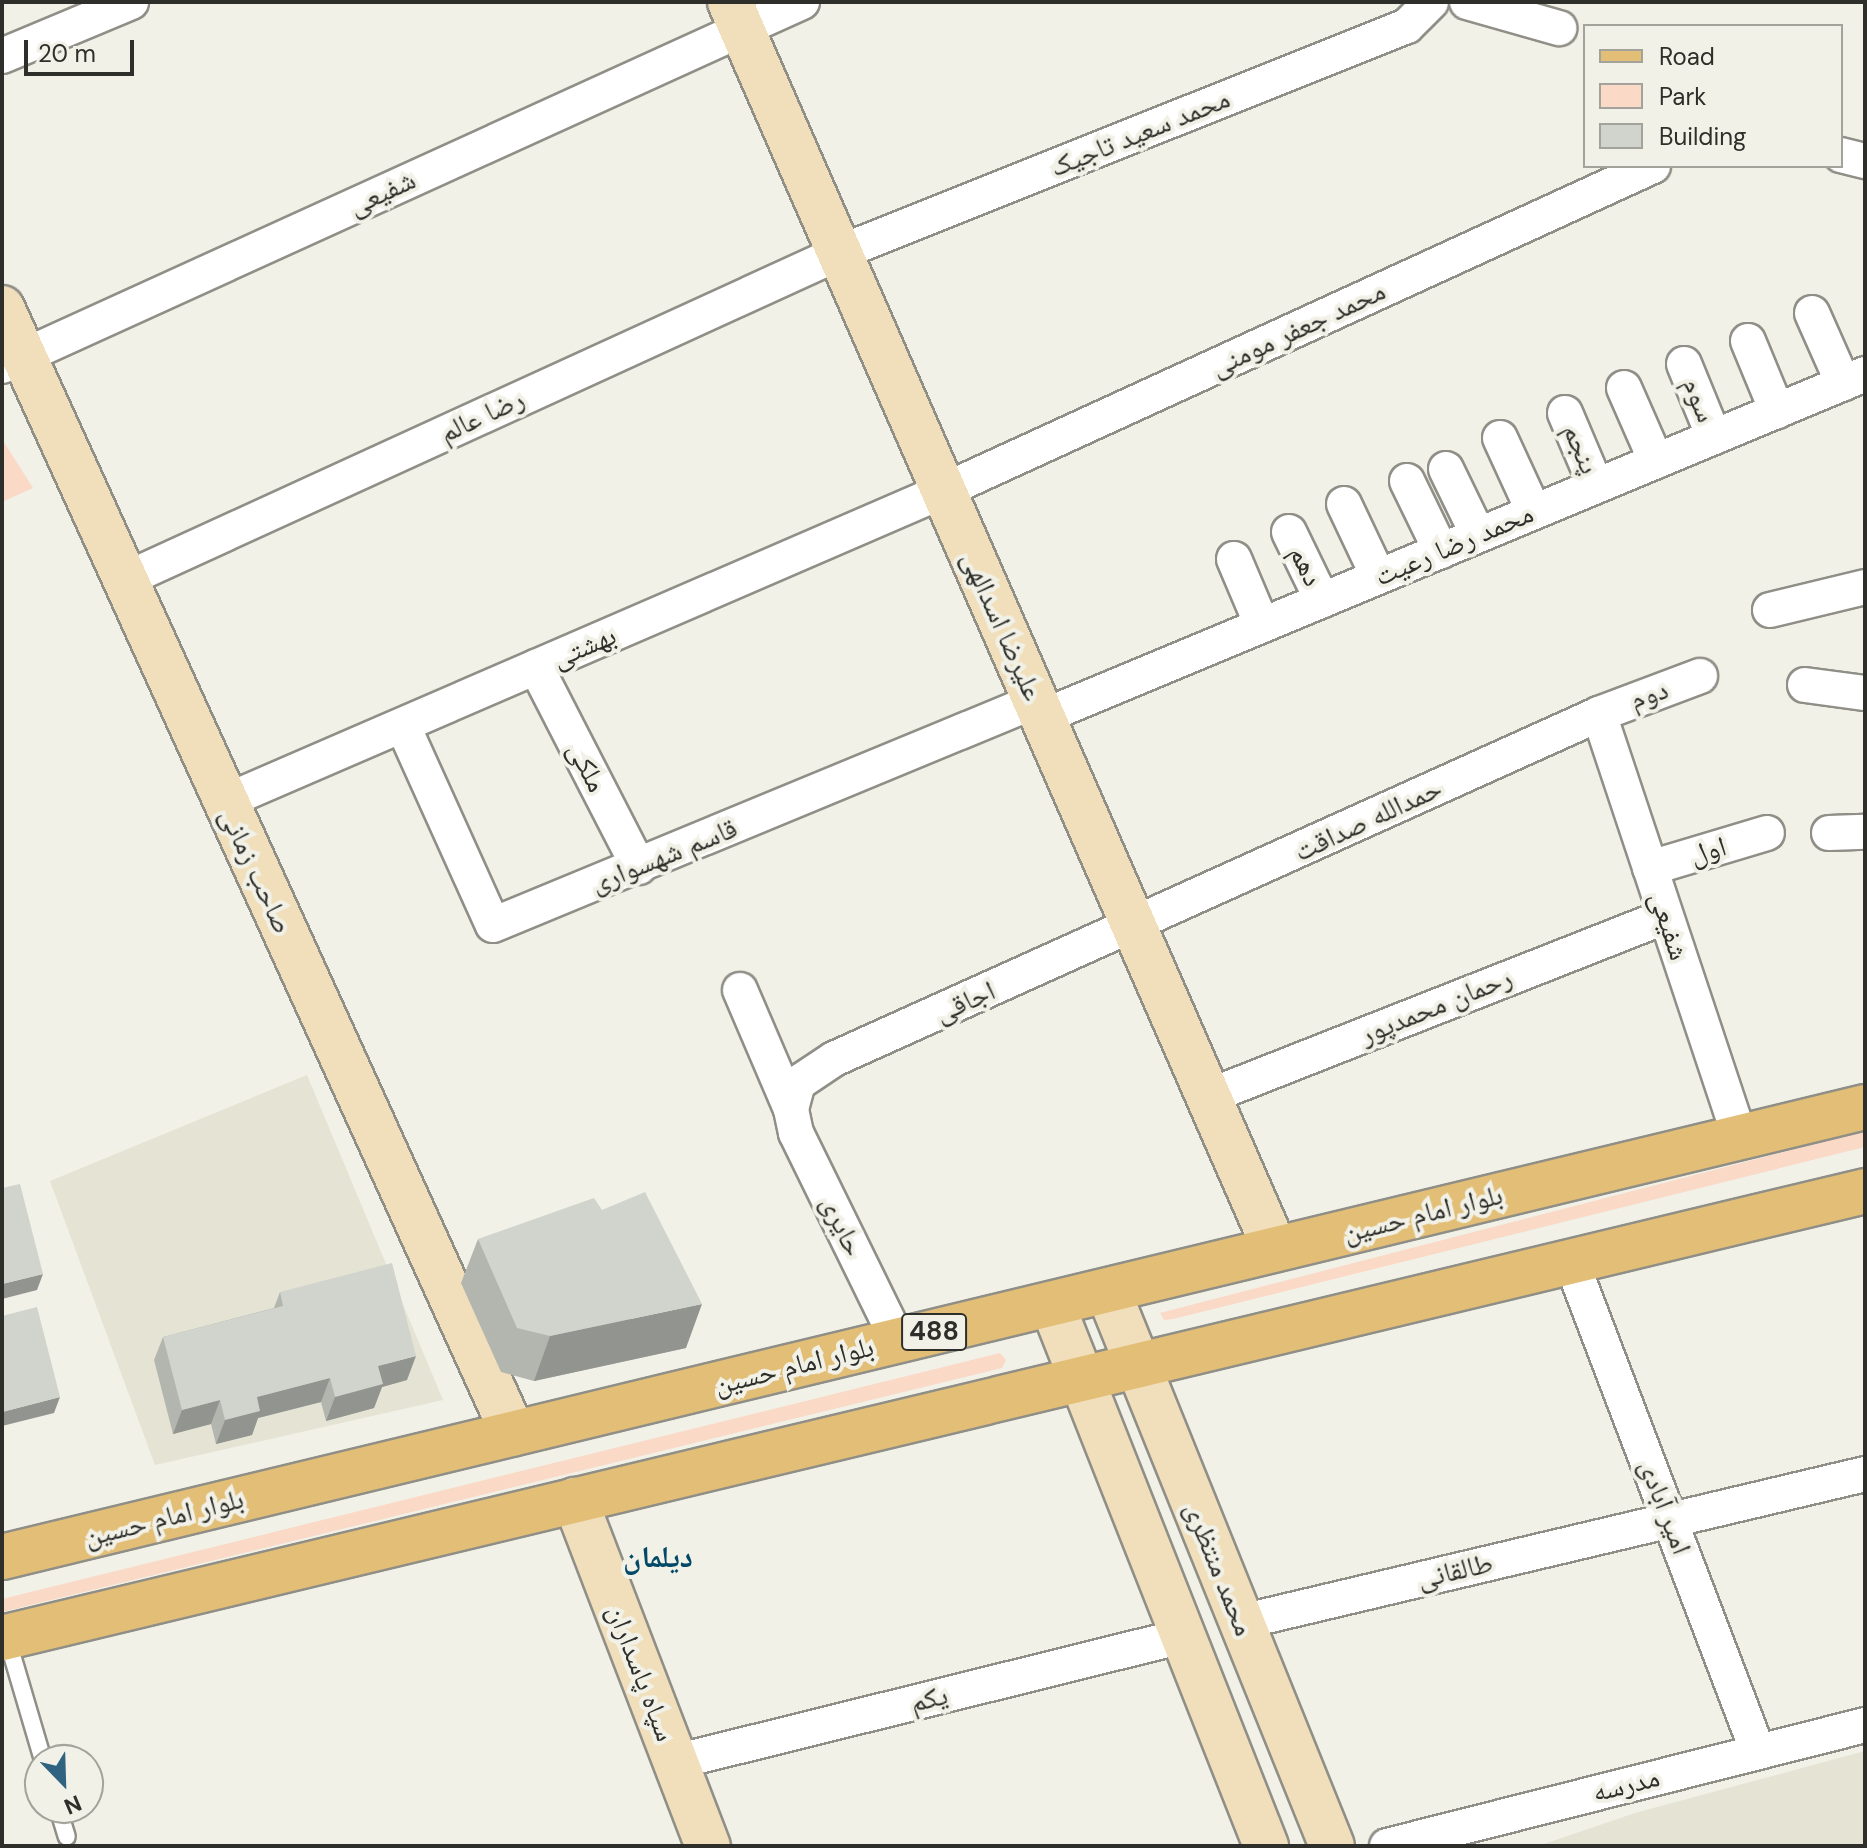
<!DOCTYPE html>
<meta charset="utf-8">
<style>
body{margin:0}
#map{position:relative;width:1867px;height:1848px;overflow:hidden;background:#f1f1e7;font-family:"DM Sans","Noto Naskh Arabic",sans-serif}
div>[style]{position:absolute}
.built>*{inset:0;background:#e5e3d4}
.green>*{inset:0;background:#fad9c6}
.roads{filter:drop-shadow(2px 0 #908f87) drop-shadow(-2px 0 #908f87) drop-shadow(0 2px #908f87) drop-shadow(0 -2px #908f87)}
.lane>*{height:16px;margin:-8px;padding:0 8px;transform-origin:8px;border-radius:8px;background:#fff}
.street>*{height:34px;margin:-17px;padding:0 17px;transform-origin:17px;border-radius:17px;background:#fff}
.secondary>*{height:44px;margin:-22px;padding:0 22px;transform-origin:22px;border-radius:22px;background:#f1dfbb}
.primary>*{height:44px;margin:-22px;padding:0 22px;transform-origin:22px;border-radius:22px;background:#e3be77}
.wall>*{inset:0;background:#b3b6af}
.shaded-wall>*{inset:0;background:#92948f}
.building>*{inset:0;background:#d0d4cc}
span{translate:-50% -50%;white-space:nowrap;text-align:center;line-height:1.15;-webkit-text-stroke:8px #f1f1e7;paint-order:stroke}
.shield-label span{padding:2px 6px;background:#f1f1e7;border:2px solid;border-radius:6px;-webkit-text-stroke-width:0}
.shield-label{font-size:26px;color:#2e2e2a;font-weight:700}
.street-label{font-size:28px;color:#2e2e2a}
.neighbourhood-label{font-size:30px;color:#024967;font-weight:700}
.frame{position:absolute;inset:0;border:4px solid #2e2e2a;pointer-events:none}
.legend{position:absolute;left:1583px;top:24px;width:260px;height:144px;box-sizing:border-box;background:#f1f1e7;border:2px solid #a3a39b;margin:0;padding:10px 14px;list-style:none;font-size:24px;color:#2e2e2a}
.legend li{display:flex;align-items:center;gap:16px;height:40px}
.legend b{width:40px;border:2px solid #a3a39b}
.north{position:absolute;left:24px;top:1744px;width:80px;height:80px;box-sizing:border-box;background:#f1f1e7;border:2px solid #a3a39b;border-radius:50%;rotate:157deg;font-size:22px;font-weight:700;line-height:32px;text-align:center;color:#2e2e2a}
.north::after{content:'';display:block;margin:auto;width:28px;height:36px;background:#2f637f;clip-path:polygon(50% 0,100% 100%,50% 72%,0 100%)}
.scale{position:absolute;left:24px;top:40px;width:110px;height:36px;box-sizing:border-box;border:4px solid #2e2e2a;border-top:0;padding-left:10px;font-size:24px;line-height:28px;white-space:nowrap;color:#2e2e2a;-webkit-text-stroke:6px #f1f1e7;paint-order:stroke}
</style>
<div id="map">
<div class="built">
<i style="clip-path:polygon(307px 1075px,443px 1400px,155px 1465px,50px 1181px)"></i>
<i style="clip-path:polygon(1865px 1751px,1865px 1846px,1538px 1846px,1635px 1813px)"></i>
</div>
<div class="green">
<i style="clip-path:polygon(2px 439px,33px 488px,2px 502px)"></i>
<i style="clip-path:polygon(1865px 1131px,1865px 1147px,1173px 1319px,1164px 1320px,1160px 1313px)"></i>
<i style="clip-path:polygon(1000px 1353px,1006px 1360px,1002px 1368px,2px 1612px,2px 1599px)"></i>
</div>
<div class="roads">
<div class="lane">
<i style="left:7px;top:1638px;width:127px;rotate:73.6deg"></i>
<i style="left:58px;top:1808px;width:30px;rotate:73deg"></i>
</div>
<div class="street">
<i style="left:1467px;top:2px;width:96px;rotate:15.8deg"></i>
<i style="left:2px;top:56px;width:140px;rotate:-22.7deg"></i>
<i style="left:1841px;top:155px;width:25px;rotate:14deg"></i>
<i style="left:1812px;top:313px;width:77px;rotate:66.1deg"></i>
<i style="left:1748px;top:341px;width:76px;rotate:67.5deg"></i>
<i style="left:1684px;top:364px;width:79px;rotate:67.7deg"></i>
<i style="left:2px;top:366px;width:879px;rotate:-24.47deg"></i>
<i style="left:1624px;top:388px;width:80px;rotate:66.3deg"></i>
<i style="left:1565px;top:413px;width:79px;rotate:67deg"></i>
<i style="left:1500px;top:438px;width:81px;rotate:65.3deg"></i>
<i style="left:1446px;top:469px;width:73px;rotate:64.1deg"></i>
<i style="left:1407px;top:481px;width:78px;rotate:64.1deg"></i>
<i style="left:1344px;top:504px;width:80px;rotate:64.7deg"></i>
<i style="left:1289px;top:532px;width:76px;rotate:64.1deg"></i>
<i style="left:1234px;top:559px;width:72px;rotate:67deg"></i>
<i style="left:124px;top:580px;width:788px;rotate:-24.58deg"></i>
<i style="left:841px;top:252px;width:609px;rotate:-21.77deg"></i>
<i style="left:1407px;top:26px;width:34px;rotate:-45deg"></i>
<i style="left:1770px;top:610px;width:98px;rotate:-13.6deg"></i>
<i style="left:536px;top:667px;width:225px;rotate:62.8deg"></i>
<i style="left:1805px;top:685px;width:61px;rotate:7.6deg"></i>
<i style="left:1599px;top:714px;width:446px;rotate:71.6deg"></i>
<i style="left:1042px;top:717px;width:892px;rotate:-22.62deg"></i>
<i style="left:403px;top:726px;width:218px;rotate:65.7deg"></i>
<i style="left:493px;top:925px;width:586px;rotate:-22.45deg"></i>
<i style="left:224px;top:802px;width:783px;rotate:-23.39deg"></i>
<i style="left:943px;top:491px;width:781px;rotate:-24.6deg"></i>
<i style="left:1829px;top:833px;width:36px;rotate:-2deg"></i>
<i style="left:1650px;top:868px;width:122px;rotate:-16.7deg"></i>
<i style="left:740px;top:990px;width:129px;rotate:66.8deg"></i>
<i style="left:1207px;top:1097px;width:493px;rotate:-21.5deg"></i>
<i style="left:1571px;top:1261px;width:525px;rotate:69.15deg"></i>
<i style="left:898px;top:1341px;width:232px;rotate:-116.1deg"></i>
<i style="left:796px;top:1133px;width:25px;rotate:-102deg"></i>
<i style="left:791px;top:1109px;width:27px;rotate:-75deg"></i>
<i style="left:798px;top:1083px;width:43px;rotate:-33.7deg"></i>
<i style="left:834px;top:1059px;width:839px;rotate:-24.27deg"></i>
<i style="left:1599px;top:714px;width:108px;rotate:-20.6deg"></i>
<i style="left:1241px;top:1622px;width:641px;rotate:-13.34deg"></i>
<i style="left:675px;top:1762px;width:523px;rotate:-13.93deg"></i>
<i style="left:1387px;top:1846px;width:493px;rotate:-14.2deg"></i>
</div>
<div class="secondary">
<i style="left:730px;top:2px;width:1361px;rotate:66.39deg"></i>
<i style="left:2px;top:308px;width:1236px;rotate:65.57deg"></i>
<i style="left:1108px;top:1291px;width:598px;rotate:68.02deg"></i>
<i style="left:1052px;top:1304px;width:583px;rotate:68.45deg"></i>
<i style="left:575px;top:1500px;width:371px;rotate:69deg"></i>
</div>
<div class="primary">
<i style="left:2px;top:1557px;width:1917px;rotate:-13.58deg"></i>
<i style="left:2px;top:1638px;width:1916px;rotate:-13.49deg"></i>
</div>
</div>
<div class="wall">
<i style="clip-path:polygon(478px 1239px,686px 1348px,534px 1381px,501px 1372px,461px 1283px)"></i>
<i style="clip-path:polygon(280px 1292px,407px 1380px,382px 1387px,374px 1408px,326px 1421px,321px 1402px,258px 1418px,252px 1435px,216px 1444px,211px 1424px,173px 1434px,154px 1360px,163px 1337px,274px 1308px)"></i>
</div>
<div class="shaded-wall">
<i style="clip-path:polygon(43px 1274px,37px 1290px,2px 1299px,2px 1284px)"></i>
<i style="clip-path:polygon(702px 1304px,686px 1348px,534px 1381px,550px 1336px)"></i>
<i style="clip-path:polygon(416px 1356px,407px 1380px,382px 1387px,374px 1408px,326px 1421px,335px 1397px,378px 1366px)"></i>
<i style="clip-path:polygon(330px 1378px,321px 1402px,258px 1418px,252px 1435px,216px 1444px,225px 1420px,257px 1397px)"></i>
<i style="clip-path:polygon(60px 1397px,54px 1413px,2px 1426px,2px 1412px)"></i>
<i style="clip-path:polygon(220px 1400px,211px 1424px,173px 1434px,182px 1410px)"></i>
</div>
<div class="building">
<i style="clip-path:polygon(20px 1184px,43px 1274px,2px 1284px,2px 1188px)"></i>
<i style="clip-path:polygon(645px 1192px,702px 1304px,550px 1336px,517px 1328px,478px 1239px,594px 1198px,602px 1210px)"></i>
<i style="clip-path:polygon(392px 1263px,416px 1356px,378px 1366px,383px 1384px,335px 1397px,330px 1378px,257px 1397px,260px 1411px,225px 1420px,220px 1400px,182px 1410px,163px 1337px,283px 1306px,280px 1292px)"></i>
<i style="clip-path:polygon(37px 1307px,60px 1397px,2px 1412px,2px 1316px)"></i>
</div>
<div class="shield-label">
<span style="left:934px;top:1332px">488</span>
</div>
<div class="street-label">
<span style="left:1140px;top:133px;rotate:-22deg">محمد سعید تاجیک</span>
<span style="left:382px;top:193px;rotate:-25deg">شفیعی</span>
<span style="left:1298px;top:329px;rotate:-25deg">محمد جعفر مومنی</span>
<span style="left:1699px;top:400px;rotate:67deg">سوم</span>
<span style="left:482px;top:416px;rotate:-25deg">رضا عالم</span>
<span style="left:1581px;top:449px;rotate:67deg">پنجم</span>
<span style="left:1454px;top:545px;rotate:-23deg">محمد رضا رعیت</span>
<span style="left:1306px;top:566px;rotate:64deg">دهم</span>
<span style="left:1002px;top:626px;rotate:66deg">علیرضا اسدالهی</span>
<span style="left:584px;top:647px;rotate:-23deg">بهشتی</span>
<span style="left:1649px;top:695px;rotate:-20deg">دوم</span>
<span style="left:587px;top:767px;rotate:63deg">ملکی</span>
<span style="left:1368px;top:820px;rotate:-25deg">حمدالله صداقت</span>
<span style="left:1708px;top:851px;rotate:-17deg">اول</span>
<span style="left:664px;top:856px;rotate:-22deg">قاسم شهسواری</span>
<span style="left:256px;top:871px;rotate:65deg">صاحب زمانی</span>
<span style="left:1669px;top:926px;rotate:72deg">شفیعی</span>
<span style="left:965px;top:1002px;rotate:-24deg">اجاقی</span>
<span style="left:1436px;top:1006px;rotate:-22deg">رحمان محمدپور</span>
<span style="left:1423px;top:1214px;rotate:-14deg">بلوار امام حسین</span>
<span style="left:842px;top:1226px;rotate:64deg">حایری</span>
<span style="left:794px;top:1366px;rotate:-14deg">بلوار امام حسین</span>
<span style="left:1665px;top:1507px;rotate:69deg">امیر آبادی</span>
<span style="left:164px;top:1518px;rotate:-14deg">بلوار امام حسین</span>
<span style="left:1219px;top:1569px;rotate:68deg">محمد منتظری</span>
<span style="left:1455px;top:1571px;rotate:-13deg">طالقانی</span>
<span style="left:641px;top:1673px;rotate:69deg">سپاه پاسداران</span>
<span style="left:929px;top:1699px;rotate:-14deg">یکم</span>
<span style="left:1626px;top:1785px;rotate:-14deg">مدرسه</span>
</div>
<div class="neighbourhood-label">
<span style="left:658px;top:1557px">دیلمان</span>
</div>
<div class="frame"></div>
<ul class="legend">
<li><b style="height:10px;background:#e3be77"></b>Road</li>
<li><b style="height:22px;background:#fad9c6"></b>Park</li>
<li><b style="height:22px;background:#d0d4cc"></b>Building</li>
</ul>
<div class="north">N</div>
<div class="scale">20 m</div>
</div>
